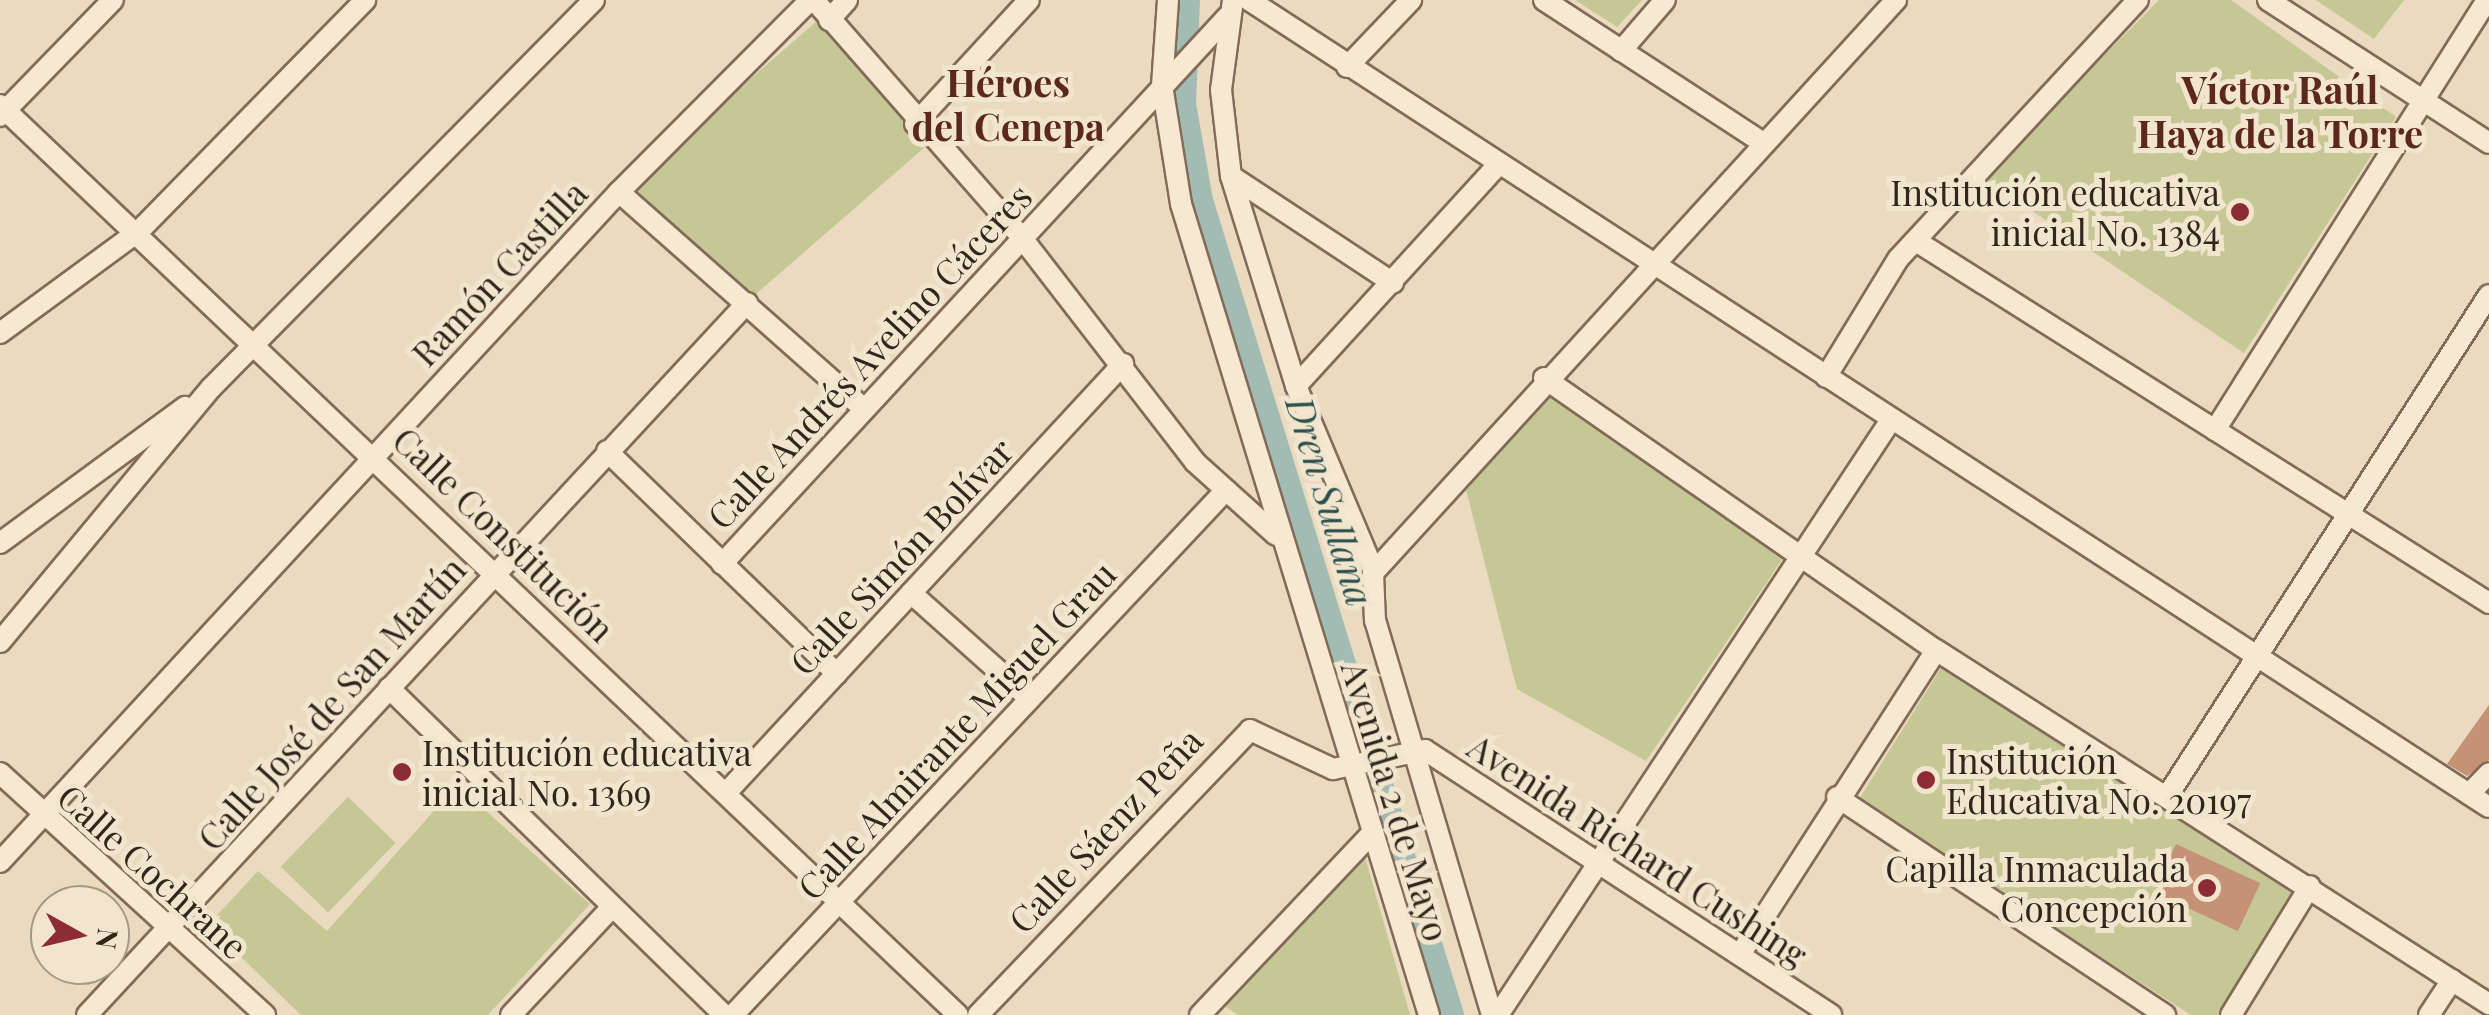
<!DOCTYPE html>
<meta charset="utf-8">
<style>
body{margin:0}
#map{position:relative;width:2489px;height:1015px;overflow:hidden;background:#eadabf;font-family:"Playfair Display",serif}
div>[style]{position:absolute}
.green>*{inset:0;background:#c5c794;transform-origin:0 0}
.canal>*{height:22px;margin:-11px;padding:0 11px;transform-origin:11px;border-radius:11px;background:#a2bcb3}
.building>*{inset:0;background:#c69277;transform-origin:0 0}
.roads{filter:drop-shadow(2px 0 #826b58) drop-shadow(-2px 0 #826b58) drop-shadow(0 2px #826b58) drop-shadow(0 -2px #826b58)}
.street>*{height:20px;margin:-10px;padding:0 10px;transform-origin:10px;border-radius:10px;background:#f6e8d1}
.dots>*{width:28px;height:28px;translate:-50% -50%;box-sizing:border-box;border:5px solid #f2e5ce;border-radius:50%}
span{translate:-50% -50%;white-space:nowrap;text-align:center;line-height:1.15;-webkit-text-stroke:10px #f2e5ce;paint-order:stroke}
.poi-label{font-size:35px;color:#32251c}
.right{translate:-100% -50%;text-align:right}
.left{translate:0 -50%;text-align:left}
.street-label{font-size:35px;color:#32251c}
.neighbourhood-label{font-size:38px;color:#5c271e;font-weight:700}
.water-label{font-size:38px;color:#2c514c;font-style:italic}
.north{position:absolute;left:30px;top:885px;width:100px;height:100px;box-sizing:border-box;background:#f2e5ce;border:2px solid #a59887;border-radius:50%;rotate:98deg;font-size:28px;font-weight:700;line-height:40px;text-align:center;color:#32251c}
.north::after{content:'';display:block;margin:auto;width:35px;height:45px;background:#8d2c34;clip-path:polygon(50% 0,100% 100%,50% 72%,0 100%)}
</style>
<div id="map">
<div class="green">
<i style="clip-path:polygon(1575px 0,1642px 0,1617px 27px)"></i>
<i style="clip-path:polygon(2159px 0,2231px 0,2396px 117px,2244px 353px,1983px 178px)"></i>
<i style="clip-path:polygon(2316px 0,2404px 0,2374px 39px)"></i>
<i style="left:817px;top:21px;width:166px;height:252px;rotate:49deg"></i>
<i style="clip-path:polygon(1554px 384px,1783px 558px,1646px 761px,1517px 689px,1464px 482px)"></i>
<i style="clip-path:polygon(1944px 663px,2299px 892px,2218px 1015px,2191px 1015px,1858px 801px)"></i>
<i style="clip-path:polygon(457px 785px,590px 904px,488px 1015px,301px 1015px,208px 925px,258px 871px,327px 931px)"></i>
<i style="left:348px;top:797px;width:66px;height:97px;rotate:44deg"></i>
<i style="clip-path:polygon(1363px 850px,1410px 1015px,1238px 1015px,1222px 1004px)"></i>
</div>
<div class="canal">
<i style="left:1189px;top:0;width:104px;rotate:92.2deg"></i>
<i style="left:1185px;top:104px;width:97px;rotate:80deg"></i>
<i style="left:1202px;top:200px;width:853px;rotate:72.88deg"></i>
</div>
<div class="building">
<i style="clip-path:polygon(2489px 705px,2489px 760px,2467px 776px,2447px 764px)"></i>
<i style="left:2176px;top:844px;width:93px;height:53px;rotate:25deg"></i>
</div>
<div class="roads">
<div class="street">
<i style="left:814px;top:0;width:316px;rotate:48.8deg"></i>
<i style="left:1022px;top:238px;width:283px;rotate:52.3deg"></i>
<i style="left:1195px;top:462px;width:109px;rotate:42deg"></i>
<i style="left:1168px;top:0;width:85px;rotate:94deg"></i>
<i style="left:1162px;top:85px;width:121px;rotate:80.9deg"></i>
<i style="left:1181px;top:204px;width:848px;rotate:73deg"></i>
<i style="left:1233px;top:0;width:91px;rotate:97.6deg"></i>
<i style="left:1221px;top:90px;width:87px;rotate:83.4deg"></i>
<i style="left:1231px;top:176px;width:220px;rotate:72.8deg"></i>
<i style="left:1296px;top:386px;width:202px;rotate:67.2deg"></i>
<i style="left:1249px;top:0;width:1479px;rotate:33.06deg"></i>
<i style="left:1544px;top:0;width:262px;rotate:33.1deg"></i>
<i style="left:2268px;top:0;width:263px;rotate:32.9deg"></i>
<i style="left:829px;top:20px;width:27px;rotate:-48deg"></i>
<i style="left:1621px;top:51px;width:67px;rotate:-49.2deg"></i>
<i style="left:1347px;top:67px;width:93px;rotate:-46.3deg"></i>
<i style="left:0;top:105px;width:1321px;rotate:43.53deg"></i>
<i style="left:0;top:116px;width:162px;rotate:-45.8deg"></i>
<i style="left:915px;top:124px;width:168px;rotate:-47.4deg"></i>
<i style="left:1231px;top:176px;width:194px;rotate:33.4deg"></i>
<i style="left:619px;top:192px;width:327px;rotate:41.5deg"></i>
<i style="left:1916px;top:241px;width:678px;rotate:32.28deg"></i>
<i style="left:0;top:333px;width:174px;rotate:-36.3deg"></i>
<i style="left:140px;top:230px;width:322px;rotate:-45.6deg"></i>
<i style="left:1826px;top:377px;width:138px;rotate:-58.6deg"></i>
<i style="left:1898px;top:259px;width:353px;rotate:-47.2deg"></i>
<i style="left:1544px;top:378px;width:477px;rotate:34.8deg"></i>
<i style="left:1936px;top:650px;width:657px;rotate:32.63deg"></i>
<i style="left:1296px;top:386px;width:297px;rotate:-47.6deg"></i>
<i style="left:2215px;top:430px;width:509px;rotate:-57.68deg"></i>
<i style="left:607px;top:451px;width:320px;rotate:44.1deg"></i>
<i style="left:0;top:543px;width:230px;rotate:-36.3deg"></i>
<i style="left:722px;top:564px;width:746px;rotate:-47.28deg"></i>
<i style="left:911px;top:593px;width:159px;rotate:41.7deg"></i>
<i style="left:0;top:642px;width:330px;rotate:-50.3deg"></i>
<i style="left:211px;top:388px;width:545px;rotate:-45.37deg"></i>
<i style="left:389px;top:688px;width:468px;rotate:44.3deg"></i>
<i style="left:0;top:773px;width:359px;rotate:42.4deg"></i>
<i style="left:726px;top:793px;width:585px;rotate:-47.22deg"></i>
<i style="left:2469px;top:794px;width:29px;rotate:-46deg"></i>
<i style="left:2168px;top:795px;width:594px;rotate:-57.3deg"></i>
<i style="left:1837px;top:797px;width:394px;rotate:33.6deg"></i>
<i style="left:0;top:862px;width:912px;rotate:-47.27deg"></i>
<i style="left:619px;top:192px;width:271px;rotate:-45.1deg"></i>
<i style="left:1741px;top:953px;width:360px;rotate:-57.2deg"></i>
<i style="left:87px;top:1015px;width:971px;rotate:-47.17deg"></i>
<i style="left:511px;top:1015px;width:146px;rotate:-46.9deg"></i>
<i style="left:733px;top:1015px;width:720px;rotate:-46.8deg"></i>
<i style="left:978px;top:1015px;width:394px;rotate:-46.3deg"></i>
<i style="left:1250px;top:730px;width:92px;rotate:25.2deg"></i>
<i style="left:1333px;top:769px;width:94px;rotate:-11.7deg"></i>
<i style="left:1425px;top:750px;width:485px;rotate:33.1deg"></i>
<i style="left:1200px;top:1015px;width:246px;rotate:-46.6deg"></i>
<i style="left:1492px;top:1015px;width:411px;rotate:-106.5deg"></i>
<i style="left:1375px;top:621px;width:48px;rotate:-92.4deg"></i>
<i style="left:1373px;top:573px;width:776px;rotate:-47.61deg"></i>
<i style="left:1498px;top:1015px;width:713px;rotate:-56.56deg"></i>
<i style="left:2231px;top:1015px;width:151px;rotate:-58.5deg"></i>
<i style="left:2429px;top:1015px;width:42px;rotate:-56.7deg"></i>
</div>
</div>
<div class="dots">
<i style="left:2240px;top:212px;background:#8d2c34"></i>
<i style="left:402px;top:772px;background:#8d2c34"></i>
<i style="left:1926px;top:780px;background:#8d2c34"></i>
<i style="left:2207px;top:888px;background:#8d2c34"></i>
</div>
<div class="poi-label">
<span class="right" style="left:2220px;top:212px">Institución educativa<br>inicial No. 1384</span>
<span class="left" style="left:422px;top:772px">Institución educativa<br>inicial No. 1369</span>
<span class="left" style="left:1946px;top:780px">Institución<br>Educativa No. 20197</span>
<span class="right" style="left:2187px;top:888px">Capilla Inmaculada<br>Concepción</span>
</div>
<div class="street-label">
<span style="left:499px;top:273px;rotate:-47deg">Ramón Castilla</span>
<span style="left:869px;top:356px;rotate:-47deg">Calle Andrés Avelino Cáceres</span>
<span style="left:504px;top:534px;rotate:44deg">Calle Constitución</span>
<span style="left:901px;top:556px;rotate:-47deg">Calle Simón Bolívar</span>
<span style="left:331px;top:703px;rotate:-48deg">Calle José de San Martín</span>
<span style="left:956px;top:730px;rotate:-47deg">Calle Almirante Miguel Grau</span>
<span style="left:1396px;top:801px;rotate:73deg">Avenida 2 de Mayo</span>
<span style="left:1105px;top:830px;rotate:-47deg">Calle Sáenz Peña</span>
<span style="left:1638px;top:850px;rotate:33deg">Avenida Richard Cushing</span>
<span style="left:153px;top:871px;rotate:42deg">Calle Cochrane</span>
</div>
<div class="neighbourhood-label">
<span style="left:1008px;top:104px">Héroes<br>del Cenepa</span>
<span style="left:2280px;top:111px">Víctor Raúl<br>Haya de la Torre</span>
</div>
<div class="water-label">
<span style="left:1331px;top:501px;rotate:73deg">Dren Sullana</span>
</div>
<div class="north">N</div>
</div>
